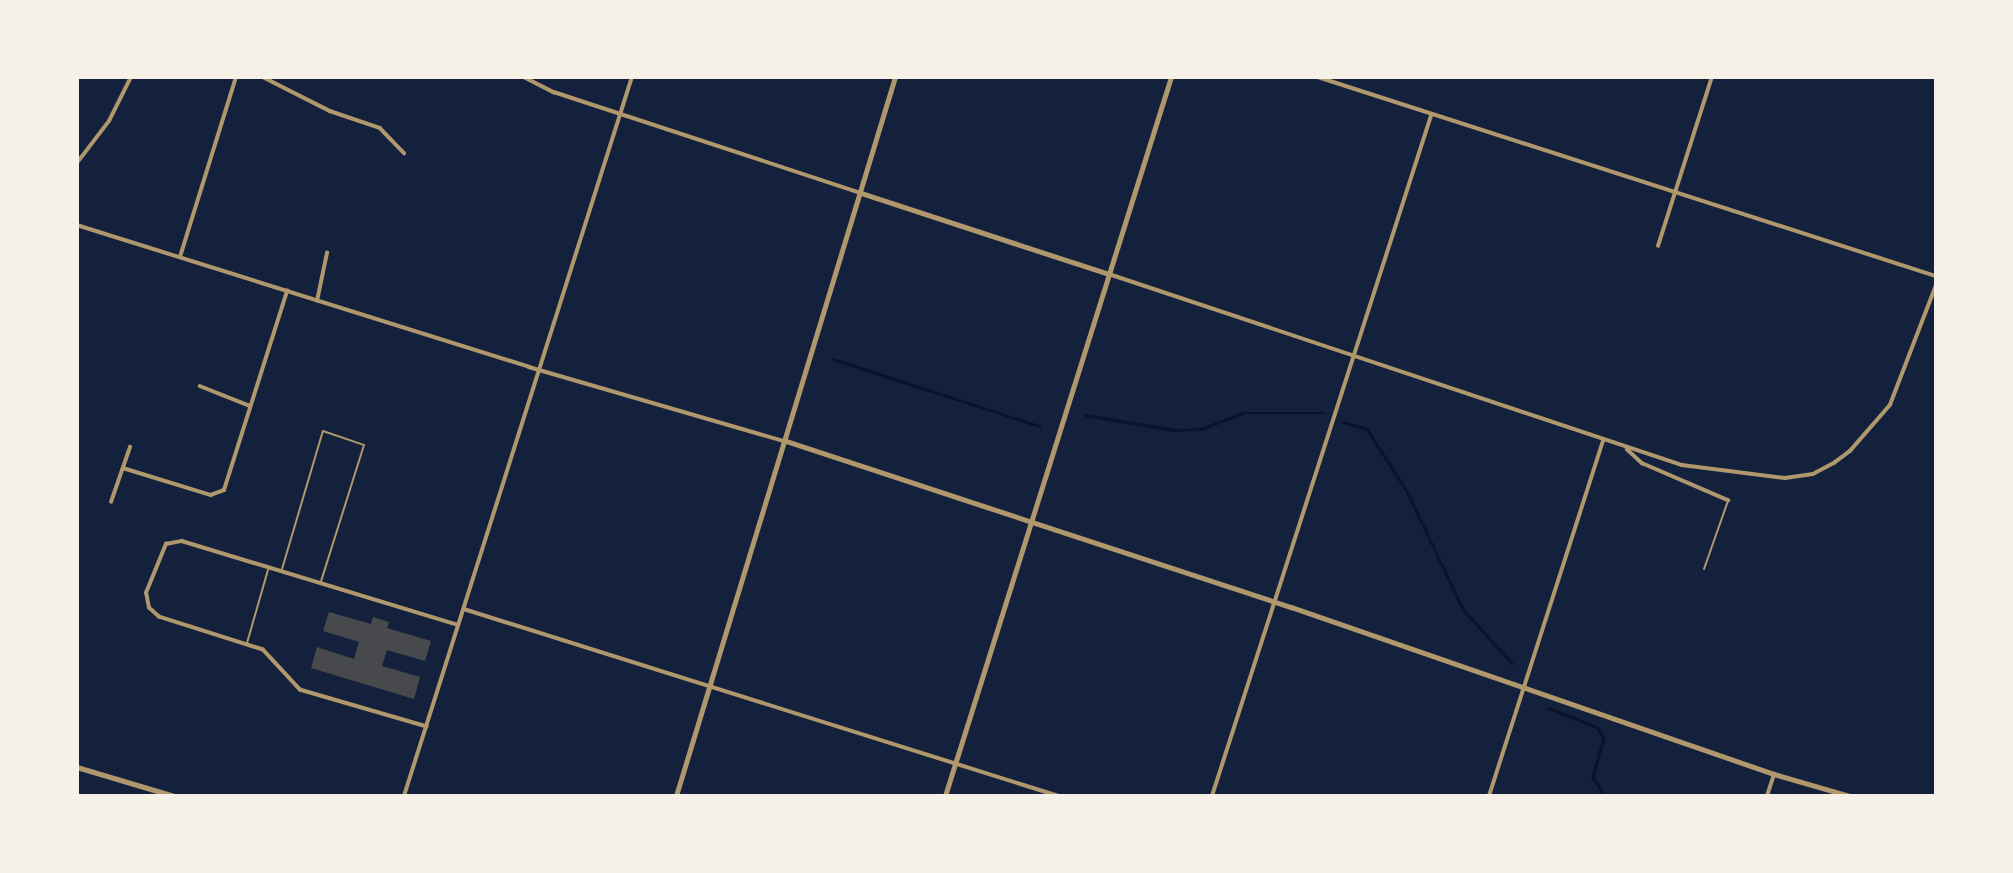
<!DOCTYPE html>
<style>
body{margin:0}
#map{position:relative;width:2013px;height:873px;overflow:hidden;background:#14213d;font-family:Commissioner,sans-serif}
div>[style]{position:absolute}
.stream>*{height:2.5px;margin:-1.25px;padding:0 1.25px;transform-origin:1.25px;border-radius:1.25px;background:#0b132b}
.building>*{inset:0;background:#48494c}
.service>*{height:2px;margin:-1px;padding:0 1px;transform-origin:1px;border-radius:1px;background:#b1986c}
.minor>*{height:3.5px;margin:-1.75px;padding:0 1.75px;transform-origin:1.75px;border-radius:1.75px;background:#b1986c}
.tertiary>*{height:4.5px;margin:-2.25px;padding:0 2.25px;transform-origin:2.25px;border-radius:2.25px;background:#b1986c}
span{translate:-50% -50%;white-space:nowrap;text-align:center;line-height:1.15;-webkit-text-stroke:5px #f6f1e7;paint-order:stroke}
.frame{position:absolute;inset:0;border:79px solid #f6f1e7;pointer-events:none}
</style>
<div id="map">
<div class="stream">
<i style="left:833px;top:359px;width:217px;rotate:18deg"></i>
<i style="left:1085px;top:415px;width:90px;rotate:9.6deg"></i>
<i style="left:1174px;top:430px;width:27px;rotate:-2deg"></i>
<i style="left:1201px;top:429px;width:45px;rotate:-20.9deg"></i>
<i style="left:1243px;top:413px;width:82px"></i>
<i style="left:1343px;top:422px;width:25px;rotate:16deg"></i>
<i style="left:1367px;top:429px;width:74px;rotate:57.2deg"></i>
<i style="left:1407px;top:491px;width:131px;rotate:64.6deg"></i>
<i style="left:1463px;top:609px;width:73px;rotate:47.8deg"></i>
<i style="left:1549px;top:708px;width:52px;rotate:21.6deg"></i>
<i style="left:1597px;top:727px;width:13px;rotate:58deg"></i>
<i style="left:1604px;top:738px;width:41px;rotate:105.8deg"></i>
<i style="left:1593px;top:777px;width:22px;rotate:58deg"></i>
</div>
<div class="building">
<i style="clip-path:polygon(329px 612px,371px 624px,373px 617px,389px 622px,387px 628px,431px 641px,425px 661px,387px 650px,382px 666px,420px 677px,414px 699px,311px 668px,317px 647px,354px 659px,359px 642px,323px 631px)"></i>
</div>
<div class="service">
<i style="left:282px;top:569px;width:144px;rotate:-73.5deg"></i>
<i style="left:323px;top:431px;width:43px;rotate:18.9deg"></i>
<i style="left:364px;top:445px;width:143px;rotate:107.5deg"></i>
<i style="left:1704px;top:569px;width:72px;rotate:-70.6deg"></i>
<i style="left:247px;top:643px;width:76px;rotate:-74deg"></i>
</div>
<div class="minor">
<i style="left:263px;top:77px;width:75px;rotate:26.9deg"></i>
<i style="left:330px;top:111px;width:53px;rotate:18.8deg"></i>
<i style="left:380px;top:128px;width:35px;rotate:46deg"></i>
<i style="left:524px;top:77px;width:34px;rotate:27deg"></i>
<i style="left:554px;top:92px;width:323px;rotate:18.2deg"></i>
<i style="left:1318px;top:77px;width:649px;rotate:17.85deg"></i>
<i style="left:77px;top:163px;width:53px;rotate:-52.7deg"></i>
<i style="left:109px;top:121px;width:49px;rotate:-63.4deg"></i>
<i style="left:77px;top:225px;width:474px;rotate:17.4deg"></i>
<i style="left:529px;top:367px;width:266px;rotate:16.2deg"></i>
<i style="left:1658px;top:246px;width:177px;rotate:-72.3deg"></i>
<i style="left:180px;top:257px;width:189px;rotate:-72.7deg"></i>
<i style="left:1109px;top:274px;width:604px;rotate:18.43deg"></i>
<i style="left:1682px;top:465px;width:104px;rotate:7.2deg"></i>
<i style="left:1785px;top:478px;width:28px;rotate:-8deg"></i>
<i style="left:1813px;top:474px;width:24px;rotate:-28deg"></i>
<i style="left:1834px;top:463px;width:20px;rotate:-37deg"></i>
<i style="left:1850px;top:451px;width:61px;rotate:-49deg"></i>
<i style="left:1890px;top:405px;width:129px;rotate:-69deg"></i>
<i style="left:317px;top:301px;width:49px;rotate:-78.2deg"></i>
<i style="left:200px;top:386px;width:54px;rotate:21.8deg"></i>
<i style="left:1627px;top:449px;width:21px;rotate:43deg"></i>
<i style="left:1642px;top:463px;width:94px;rotate:23.3deg"></i>
<i style="left:123px;top:468px;width:92px;rotate:17.1deg"></i>
<i style="left:211px;top:495px;width:14px;rotate:-21deg"></i>
<i style="left:224px;top:490px;width:209px;rotate:-72.4deg"></i>
<i style="left:111px;top:502px;width:58px;rotate:-70.9deg"></i>
<i style="left:464px;top:609px;width:624px;rotate:17.45deg"></i>
<i style="left:427px;top:727px;width:132px;rotate:-163.8deg"></i>
<i style="left:300px;top:690px;width:54px;rotate:-132.8deg"></i>
<i style="left:263px;top:650px;width:109px;rotate:-162.4deg"></i>
<i style="left:159px;top:617px;width:13px;rotate:-138deg"></i>
<i style="left:149px;top:608px;width:15px;rotate:-101deg"></i>
<i style="left:146px;top:593px;width:53px;rotate:-67.8deg"></i>
<i style="left:166px;top:544px;width:16px;rotate:-11deg"></i>
<i style="left:182px;top:541px;width:288px;rotate:16.9deg"></i>
<i style="left:404px;top:796px;width:754px;rotate:-72.41deg"></i>
<i style="left:1212px;top:796px;width:714px;rotate:-72.15deg"></i>
<i style="left:1489px;top:796px;width:374px;rotate:-72.2deg"></i>
<i style="left:1767px;top:796px;width:23px;rotate:-72deg"></i>
</div>
<div class="tertiary">
<i style="left:861px;top:193px;width:261px;rotate:18.1deg"></i>
<i style="left:786px;top:441px;width:532px;rotate:18.2deg"></i>
<i style="left:1291px;top:607px;width:511px;rotate:19.07deg"></i>
<i style="left:1774px;top:774px;width:79px;rotate:16.1deg"></i>
<i style="left:77px;top:767px;width:101px;rotate:16.6deg"></i>
<i style="left:676px;top:796px;width:752px;rotate:-73.06deg"></i>
<i style="left:945px;top:796px;width:754px;rotate:-72.55deg"></i>
</div>
<div class="frame"></div>
</div>
